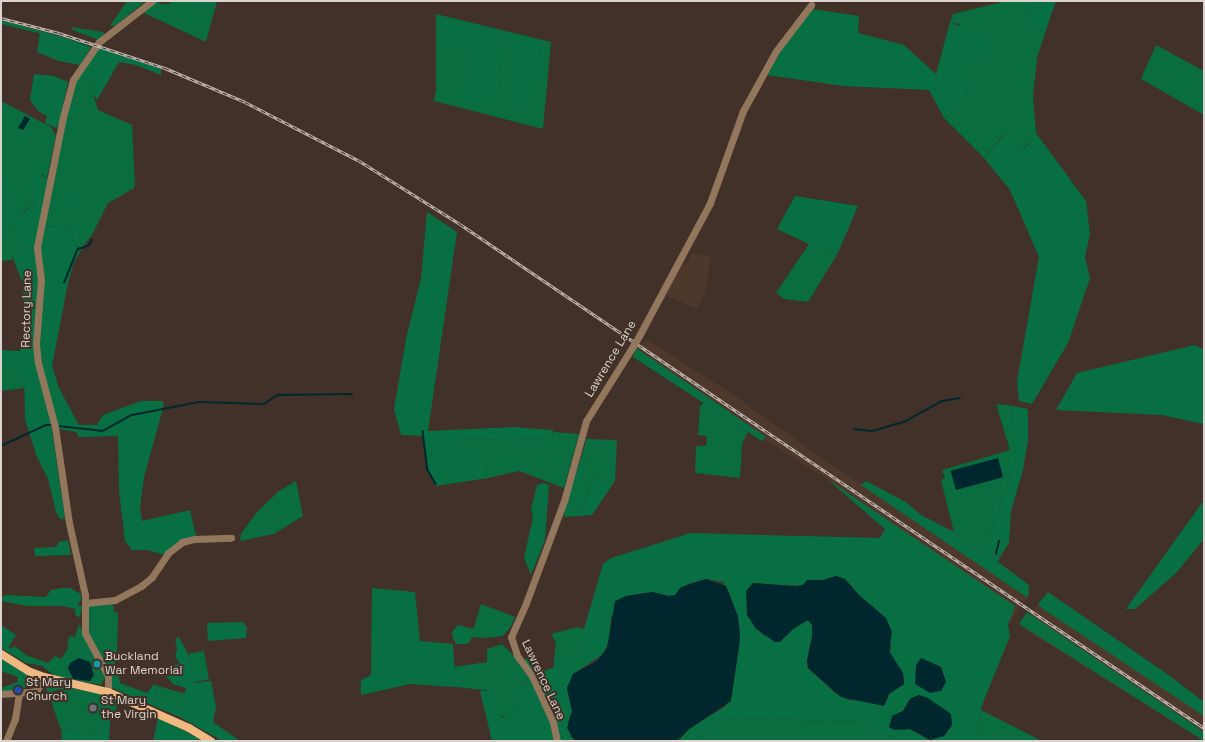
<!DOCTYPE html>
<style>
body{margin:0}
#map{position:relative;width:1205px;height:742px;overflow:hidden;background:#413128;font-family:"Space Grotesk",sans-serif}
div>[style]{position:absolute}
.built>*{inset:0;background:#4e382c}
.green>*{inset:0;background:#096d40;transform-origin:0 0}
.forest>*{inset:0;background:#086f42}
.water>*{inset:0;background:#00272e;transform-origin:0 0}
.stream>*{height:1.5px;margin:-0.75px;padding:0 0.75px;transform-origin:0.75px;border-radius:0.75px;background:#00272e}
.minor>*{height:7px;margin:-3.5px;padding:0 3.5px;transform-origin:3.5px;border-radius:3.5px;background:#92775d}
.major>*{height:8px;margin:-4px;padding:0 4px;transform-origin:4px;border-radius:4px;background:#f0b981}
.rail>*{height:3px;margin-top:-1.5px;transform-origin:0;background:repeating-linear-gradient(90deg,#413128 0 4.5px,#c6bcb6 0 9px);box-sizing:border-box;border-block:1px solid #c6bcb6}
.minor-bridge>*{height:7px;margin:-3.5px;padding:0 3.5px;transform-origin:3.5px;border-radius:3.5px;background:#92775d}
.dots>*{width:11px;height:11px;translate:-50% -50%;box-sizing:border-box;border:2px solid #413128;border-radius:50%}
span{translate:-50% -50%;white-space:nowrap;text-align:center;line-height:1.15;-webkit-text-stroke:4px #413128;paint-order:stroke}
.street-label{font-size:12px;color:#ddd3ce}
.poi-label{font-size:12px;color:#ddd3ce}
.left{translate:0 -50%;text-align:left}
.frame{position:absolute;inset:0;border:2px solid #ddd3ce;pointer-events:none}
</style>
<div id="map">
<div class="built">
<i style="clip-path:polygon(692px 253px,711px 257px,705px 292px,697px 308px,670px 298px,667px 294px,681px 265px,688px 262px)"></i>
<i style="clip-path:polygon(647px 339px,735px 396px,823px 459px,1030px 594px,1009px 623px,885px 529px,827px 479px,704px 403px,634px 353px)"></i>
<i style="clip-path:polygon(1048px 592px,1204px 703px,1204px 741px,1021px 627px)"></i>
</div>
<div class="green">
<i style="clip-path:polygon(127px 1px,146px 1px,115px 26px,110px 26px)"></i>
<i style="clip-path:polygon(156px 1px,161px 4px,168px 4px,172px 1px,193px 1px,199px 8px,209px 4px,209px 1px,217px 1px,206px 42px,142px 12px)"></i>
<i style="clip-path:polygon(1006px 1px,1026px 1px,1031px 11px,1028px 24px,1045px 33px,1037px 58px,1033px 96px,1036px 133px,1031px 136px,1030px 143px,1020px 151px,1004px 134px,984px 158px,944px 118px,962px 106px,969px 85px,961px 83px,969px 46px,959px 24px,950px 22px,953px 14px)"></i>
<i style="clip-path:polygon(436px 14px,551px 42px,543px 129px,434px 101px,436px 89px)"></i>
<i style="clip-path:polygon(1px 20px,82px 42px,92px 46px,1px 24px)"></i>
<i style="clip-path:polygon(71px 27px,103px 32px,105px 35px,99px 40px,73px 30px)"></i>
<i style="clip-path:polygon(1156px 45px,1204px 71px,1204px 115px,1141px 79px)"></i>
<i style="clip-path:polygon(90px 78px,94px 81px,93px 94px,98px 110px,132px 125px,135px 185px,133px 189px,108px 203px,92px 235px,85px 244px,75px 246px,70px 229px,44px 226px,68px 102px,72px 100px,75px 91px)"></i>
<i style="clip-path:polygon(1px 101px,51px 127px,56px 136px,47px 178px,42px 174px,36px 188px,36px 202px,16px 218px,10px 204px,1px 206px)"></i>
<i style="clip-path:polygon(13px 225px,26px 234px,35px 245px,34px 249px,22px 247px,21px 254px,12px 256px,12px 260px,1px 261px,1px 232px)"></i>
<i style="clip-path:polygon(809px 244px,838px 253px,808px 302px,784px 299px,776px 293px)"></i>
<i style="clip-path:polygon(1px 362px,14px 362px,24px 375px,25px 388px,1px 391px)"></i>
<i style="clip-path:polygon(704px 403px,748px 432px,742px 444px,740px 478px,695px 473px,696px 446px,706px 446px,707px 436px,698px 435px,700px 406px)"></i>
<i style="clip-path:polygon(996px 404px,1013px 406px,1016px 423px,1016px 459px,986px 549px,1000px 557px,998px 562px,966px 543px,954px 532px,941px 480px,945px 478px,942px 470px,1010px 450px)"></i>
<i style="clip-path:polygon(553px 432px,579px 434px,564px 488px,519px 471px,488px 478px,485px 460px,457px 449px,455px 440px,552px 438px)"></i>
<i style="clip-path:polygon(586px 439px,617px 440px,615px 481px,592px 479px,587px 483px,591px 484px,581px 513px,566px 508px,576px 479px,582px 481px,588px 448px,584px 448px)"></i>
<i style="clip-path:polygon(296px 481px,303px 516px,274px 534px,240px 541px,241px 534px,256px 513px,279px 491px)"></i>
<i style="clip-path:polygon(113px 603px,114px 612px,118px 613px,117px 657px,113px 668px,109px 670px,89px 638px,86px 625px,87px 608px,90px 605px)"></i>
<i style="clip-path:polygon(481px 604px,515px 617px,512px 625px,498px 624px,484px 638px,471px 637px)"></i>
<i style="clip-path:polygon(1027px 612px,1204px 732px,1204px 741px,1019px 624px)"></i>
<i style="clip-path:polygon(79px 624px,105px 678px,101px 685px,55px 676px,51px 673px,67px 650px,69px 636px,75px 637px)"></i>
<i style="clip-path:polygon(578px 627px,584px 629px,584px 642px,590px 652px,568px 661px,554px 660px,556px 643px,551px 634px)"></i>
<i style="clip-path:polygon(502px 644px,524px 666px,528px 685px,518px 699px,517px 716px,506px 719px,498px 713px,493px 691px,456px 687px,454px 667px,487px 662px,487px 649px)"></i>
<i style="left:204px;top:651px;width:29px;height:16px;rotate:80deg"></i>
<i style="clip-path:polygon(53px 685px,94px 692px,118px 700px,119px 702px,108px 698px,100px 734px,78px 733px,73px 728px,61px 730px,50px 698px,62px 696px,64px 692px,61px 689px,48px 693px,46px 688px)"></i>
<i style="left:158px;top:686px;width:29px;height:14px;rotate:16deg"></i>
<i style="clip-path:polygon(981px 710px,1042px 741px,976px 741px)"></i>
<i style="clip-path:polygon(737px 718px,862px 722px,870px 724px,898px 741px,695px 741px,710px 726px,721px 720px)"></i>
</div>
<div class="forest">
<i style="clip-path:polygon(193px 1px,209px 1px,210px 4px,199px 8px)"></i>
<i style="clip-path:polygon(1026px 1px,1056px 1px,1045px 33px,1028px 24px,1031px 11px)"></i>
<i style="clip-path:polygon(813px 9px,859px 16px,858px 33px,904px 45px,936px 74px,950px 22px,982px 36px,990px 50px,983px 57px,969px 47px,968px 51px,973px 61px,966px 67px,961px 82px,969px 85px,962px 106px,944px 118px,929px 90px,843px 86px,767px 75px,789px 38px)"></i>
<i style="clip-path:polygon(442px 19px,471px 27px,469px 35px,443px 49px)"></i>
<i style="clip-path:polygon(473px 27px,499px 33px,498px 90px,484px 105px,467px 102px,475px 81px)"></i>
<i style="clip-path:polygon(40px 33px,66px 39px,91px 47px,80px 65px,59px 61px,37px 52px)"></i>
<i style="clip-path:polygon(505px 35px,539px 41px,538px 60px,527px 105px,514px 98px,515px 52px,507px 43px)"></i>
<i style="clip-path:polygon(98px 47px,161px 69px,161px 75px,136px 65px,119px 62px,97px 100px,93px 94px,94px 81px,90px 78px,75px 91px,72px 100px,68px 102px,73px 86px)"></i>
<i style="clip-path:polygon(34px 74px,54px 76px,68px 82px,59px 125px,56px 128px,45px 123px,47px 116px,38px 111px,30px 100px)"></i>
<i style="clip-path:polygon(1036px 133px,1086px 201px,1090px 234px,1085px 257px,1090px 278px,1068px 343px,1032px 404px,1019px 401px,1017px 381px,1039px 257px,1010px 190px,984px 158px,1005px 134px,1020px 151px,1030px 144px,1031px 136px)"></i>
<i style="clip-path:polygon(36px 173px,49px 179px,39px 225px,70px 229px,75px 246px,85px 244px,74px 262px,68px 283px,52px 366px,59px 388px,79px 425px,97px 425px,103px 415px,141px 401px,162px 401px,164px 405px,144px 477px,140px 508px,142px 521px,190px 510px,196px 536px,164px 555px,148px 550px,132px 550px,125px 541px,119px 490px,118px 436px,79px 437px,76px 432px,59px 429px,50px 417px,65px 519px,60px 519px,56px 512px,48px 479px,37px 457px,25px 420px,24px 375px,15px 372px,14px 362px,1px 362px,1px 350px,20px 351px,23px 332px,23px 284px,12px 256px,21px 254px,22px 247px,34px 249px,35px 245px,29px 244px,24px 238px,26px 234px,13px 225px,1px 232px,1px 206px,10px 204px,15px 208px,17px 217px,26px 211px,36px 202px,36px 188px,28px 185px,28px 177px)"></i>
<i style="clip-path:polygon(1px 182px,12px 184px,12px 194px,1px 195px)"></i>
<i style="clip-path:polygon(82px 189px,78px 209px,68px 208px,71px 193px)"></i>
<i style="clip-path:polygon(795px 196px,858px 206px,838px 253px,809px 244px,777px 229px)"></i>
<i style="clip-path:polygon(427px 212px,457px 232px,428px 431px,513px 427px,553px 430px,552px 438px,455px 440px,457px 449px,476px 449px,485px 460px,488px 478px,436px 486px,428px 472px,422px 436px,401px 435px,394px 409px,406px 339px,421px 278px)"></i>
<i style="clip-path:polygon(1195px 345px,1204px 350px,1204px 424px,1162px 415px,1056px 410px,1077px 373px)"></i>
<i style="clip-path:polygon(636px 348px,674px 374px,766px 437px,762px 441px,633px 357px)"></i>
<i style="clip-path:polygon(1013px 406px,1028px 409px,1028px 440px,1023px 470px,1011px 511px,1009px 543px,1000px 557px,986px 549px,1016px 459px)"></i>
<i style="clip-path:polygon(584px 448px,588px 448px,582px 481px,576px 480px,567px 508px,581px 513px,591px 485px,587px 483px,592px 479px,615px 481px,592px 515px,564px 517px,565px 508px)"></i>
<i style="clip-path:polygon(evenodd,827px 479px,1015px 606px,1008px 625px,1010px 636px,982px 705px,977px 733px,986px 741px,898px 741px,870px 724px,862px 722px,737px 718px,721px 720px,710px 726px,695px 741px,673px 741px,681px 738px,689px 729px,726px 706px,738px 653px,740px 629px,729px 592px,723px 582px,706px 579px,688px 584px,675px 595px,669px 596px,652px 592px,626px 596px,611px 617px,609px 642px,602px 655px,573px 674px,567px 688px,572px 711px,568px 722px,571px 737px,576px 741px,492px 741px,480px 691px,493px 691px,501px 717px,506px 719px,517px 716px,518px 699px,528px 685px,523px 661px,527px 658px,531px 664px,545px 671px,554px 667px,554px 660px,568px 661px,589px 652px,584px 642px,584px 629px,603px 564px,611px 558px,691px 533px,880px 538px,885px 529px,827px 479px,836px 576px,845px 579px,858px 594px,891px 644px,890px 656px,903px 673px,904px 684px,889px 694px,886px 703px,849px 700px,835px 693px,808px 668px,807px 661px,812px 636px,812px 625px,808px 620px,793px 629px,785px 637px,764px 636px,747px 615px,753px 583px,796px 586px,803px 585px,807px 580px,823px 580px,836px 576px,827px 479px,925px 697px,948px 712px,952px 725px,946px 734px,930px 740px,910px 729px,894px 730px,892px 716px,903px 711px,909px 700px,925px 697px)"></i>
<i style="clip-path:polygon(866px 481px,906px 502px,921px 515px,954px 532px,966px 543px,998px 562px,1029px 585px,1028px 598px,861px 485px)"></i>
<i style="clip-path:polygon(544px 483px,549px 485px,545px 540px,531px 575px,524px 558px,533px 517px,531px 509px,537px 485px)"></i>
<i style="clip-path:polygon(1204px 500px,1204px 539px,1176px 573px,1135px 609px,1126px 609px)"></i>
<i style="clip-path:polygon(68px 540px,71px 555px,35px 556px,34px 548px,56px 547px,59px 542px)"></i>
<i style="clip-path:polygon(61px 588px,70px 588px,81px 594px,81px 600px,77px 604px,82px 606px,80px 617px,76px 616px,75px 609px,63px 606px,27px 606px,1px 601px,1px 597px,7px 595px,46px 597px,51px 590px)"></i>
<i style="clip-path:polygon(372px 588px,415px 592px,420px 641px,453px 644px,456px 687px,410px 684px,361px 695px,361px 680px,371px 675px)"></i>
<i style="clip-path:polygon(1048px 592px,1170px 676px,1204px 702px,1204px 716px,1043px 609px,1038px 604px)"></i>
<i style="clip-path:polygon(243px 622px,247px 628px,246px 638px,208px 641px,207px 623px)"></i>
<i style="clip-path:polygon(498px 624px,512px 625px,503px 636px,484px 638px)"></i>
<i style="clip-path:polygon(1px 625px,16px 635px,8px 648px,16px 647px,26px 655px,48px 663px,55px 656px,61px 659px,51px 673px,42px 666px,26px 663px,1px 648px)"></i>
<i style="clip-path:polygon(458px 625px,474px 629px,470px 642px,466px 644px,456px 644px,453px 638px,452px 632px)"></i>
<i style="clip-path:polygon(179px 637px,188px 654px,194px 683px,211px 681px,216px 707px,213px 722px,240px 741px,222px 741px,182px 718px,112px 688px,110px 674px,118px 672px,120px 683px,147px 693px,154px 684px,158px 686px,154px 699px,182px 707px,186px 688px,173px 684px,165px 675px,167px 669px,180px 663px,175px 657px,177px 650px,175px 639px)"></i>
<i style="clip-path:polygon(1px 657px,27px 675px,27px 687px,21px 689px,17px 686px,16px 690px,1px 692px,1px 688px,17px 682px,18px 677px,1px 671px)"></i>
<i style="clip-path:polygon(108px 698px,119px 702px,110px 721px,109px 741px,62px 741px,61px 730px,73px 728px,78px 733px,100px 734px)"></i>
<i style="clip-path:polygon(158px 718px,183px 730px,204px 741px,153px 741px)"></i>
</div>
<div class="water">
<i style="clip-path:polygon(25px 116px,30px 119px,23px 130px,18px 128px)"></i>
<i style="left:998px;top:458px;width:20px;height:49px;rotate:75deg"></i>
<i style="clip-path:polygon(836px 576px,845px 579px,858px 594px,886px 618px,892px 632px,889px 651px,903px 673px,904px 684px,889px 694px,884px 706px,841px 697px,808px 668px,807px 661px,812px 636px,812px 625px,808px 620px,793px 629px,780px 642px,775px 642px,756px 629px,747px 615px,746px 591px,753px 583px,796px 586px,803px 585px,807px 580px,823px 580px)"></i>
<i style="clip-path:polygon(706px 579px,726px 586px,738px 616px,740px 640px,731px 701px,689px 729px,678px 740px,575px 741px,567px 728px,572px 711px,567px 688px,573px 674px,597px 661px,607px 648px,615px 601px,626px 596px,652px 592px,669px 596px,675px 595px,681px 587px)"></i>
<i style="clip-path:polygon(79px 658px,90px 662px,94px 675px,90px 681px,73px 679px,68px 668px,70px 663px)"></i>
<i style="clip-path:polygon(921px 658px,941px 667px,946px 682px,941px 691px,930px 693px,915px 684px,916px 665px)"></i>
<i style="clip-path:polygon(919px 695px,928px 698px,951px 714px,952px 725px,944px 736px,930px 740px,910px 729px,894px 730px,889px 727px,892px 716px,903px 711px,911px 698px)"></i>
</div>
<div class="stream">
<i style="left:64px;top:283px;width:37px;rotate:-68deg"></i>
<i style="left:78px;top:249px;width:10px;rotate:-17deg"></i>
<i style="left:88px;top:246px;width:7px;rotate:-56deg"></i>
<i style="left:59px;top:426px;width:44px;rotate:6.5deg"></i>
<i style="left:103px;top:431px;width:33px;rotate:-29deg"></i>
<i style="left:132px;top:415px;width:68px;rotate:-11deg"></i>
<i style="left:199px;top:402px;width:65px;rotate:1.8deg"></i>
<i style="left:264px;top:404px;width:17px;rotate:-33deg"></i>
<i style="left:278px;top:395px;width:74px;rotate:-0.8deg"></i>
<i style="left:854px;top:429px;width:18px;rotate:6deg"></i>
<i style="left:872px;top:431px;width:35px;rotate:-16deg"></i>
<i style="left:906px;top:421px;width:41px;rotate:-29.1deg"></i>
<i style="left:942px;top:401px;width:18px;rotate:-9deg"></i>
<i style="left:423px;top:431px;width:39px;rotate:83deg"></i>
<i style="left:428px;top:470px;width:16px;rotate:60deg"></i>
<i style="left:1px;top:446px;width:50px;rotate:-25deg"></i>
<i style="left:46px;top:425px;width:5px"></i>
<i style="left:996px;top:554px;width:13px;rotate:-77deg"></i>
</div>
<div class="minor">
<i style="left:639px;top:336px;width:151px;rotate:-61.9deg"></i>
<i style="left:710px;top:203px;width:98px;rotate:-70.3deg"></i>
<i style="left:743px;top:111px;width:68px;rotate:-61.2deg"></i>
<i style="left:776px;top:51px;width:58px;rotate:-52.7deg"></i>
<i style="left:86px;top:603px;width:29px;rotate:-6deg"></i>
<i style="left:115px;top:600px;width:30px;rotate:-28deg"></i>
<i style="left:141px;top:586px;width:14px;rotate:-39deg"></i>
<i style="left:152px;top:577px;width:29px;rotate:-56deg"></i>
<i style="left:168px;top:553px;width:18px;rotate:-38deg"></i>
<i style="left:182px;top:542px;width:12px;rotate:-14deg"></i>
<i style="left:194px;top:539px;width:37px;rotate:-2deg"></i>
<i style="left:108px;top:692px;width:16px;rotate:-90deg"></i>
<i style="left:108px;top:676px;width:49px;rotate:-118.1deg"></i>
<i style="left:85px;top:633px;width:38px;rotate:-90deg"></i>
<i style="left:85px;top:595px;width:74px;rotate:-102.5deg"></i>
<i style="left:69px;top:523px;width:97px;rotate:-98.3deg"></i>
<i style="left:55px;top:427px;width:66px;rotate:-104.9deg"></i>
<i style="left:38px;top:363px;width:20px;rotate:-96deg"></i>
<i style="left:36px;top:343px;width:63px;rotate:-85.5deg"></i>
<i style="left:41px;top:280px;width:33px;rotate:-97deg"></i>
<i style="left:37px;top:247px;width:133px;rotate:-78.7deg"></i>
<i style="left:63px;top:117px;width:38px;rotate:-75deg"></i>
<i style="left:73px;top:80px;width:46px;rotate:-55.6deg"></i>
<i style="left:99px;top:42px;width:67px;rotate:-37.7deg"></i>
<i style="left:1px;top:694px;width:31px;rotate:-4deg"></i>
<i style="left:32px;top:692px;width:5px;rotate:-22deg"></i>
<i style="left:37px;top:690px;width:15px;rotate:-62deg"></i>
<i style="left:6px;top:741px;width:24px;rotate:-68deg"></i>
<i style="left:15px;top:719px;width:25px;rotate:-81deg"></i>
<i style="left:557px;top:741px;width:19px;rotate:-102deg"></i>
<i style="left:553px;top:722px;width:51px;rotate:-114.5deg"></i>
<i style="left:532px;top:676px;width:26px;rotate:-126deg"></i>
<i style="left:517px;top:655px;width:19px;rotate:-108deg"></i>
<i style="left:511px;top:637px;width:37px;rotate:-66deg"></i>
<i style="left:526px;top:603px;width:109px;rotate:-69.6deg"></i>
<i style="left:564px;top:501px;width:83px;rotate:-74.6deg"></i>
<i style="left:586px;top:421px;width:89px;rotate:-57.9deg"></i>
</div>
<div class="major">
<i style="left:1px;top:654px;width:32px;rotate:32deg"></i>
<i style="left:28px;top:671px;width:17px;rotate:21deg"></i>
<i style="left:44px;top:677px;width:66px;rotate:13.2deg"></i>
<i style="left:108px;top:692px;width:89px;rotate:24deg"></i>
<i style="left:189px;top:728px;width:26px;rotate:31deg"></i>
</div>
<div class="rail">
<i style="left:1px;top:18px;width:60px;rotate:14.5deg"></i>
<i style="left:59px;top:33px;width:112px;rotate:18.3deg"></i>
<i style="left:165px;top:68px;width:87px;rotate:23deg"></i>
<i style="left:245px;top:102px;width:127px;rotate:27.2deg"></i>
<i style="left:358px;top:160px;width:120px;rotate:32.1deg"></i>
<i style="left:460px;top:224px;width:899px;rotate:34.11deg"></i>
</div>
<div class="minor-bridge">
<i style="left:633px;top:346px;width:12px;rotate:-59deg"></i>
</div>
<div class="dots">
<i style="left:97px;top:664px;background:#0f9aa8"></i>
<i style="left:18px;top:690px;background:#1a4fb4"></i>
<i style="left:93px;top:708px;background:#6b7280"></i>
</div>
<div class="street-label">
<span style="left:27px;top:309px;rotate:-89deg">Rectory Lane</span>
<span style="left:611px;top:359px;rotate:-59deg">Lawrence Lane</span>
<span style="left:543px;top:680px;rotate:65deg">Lawrence Lane</span>
</div>
<div class="poi-label">
<span class="left" style="left:105px;top:664px">Buckland<br>War Memorial</span>
<span class="left" style="left:26px;top:690px">St Mary<br>Church</span>
<span class="left" style="left:101px;top:708px">St Mary<br>the Virgin</span>
</div>
<div class="frame"></div>
</div>
